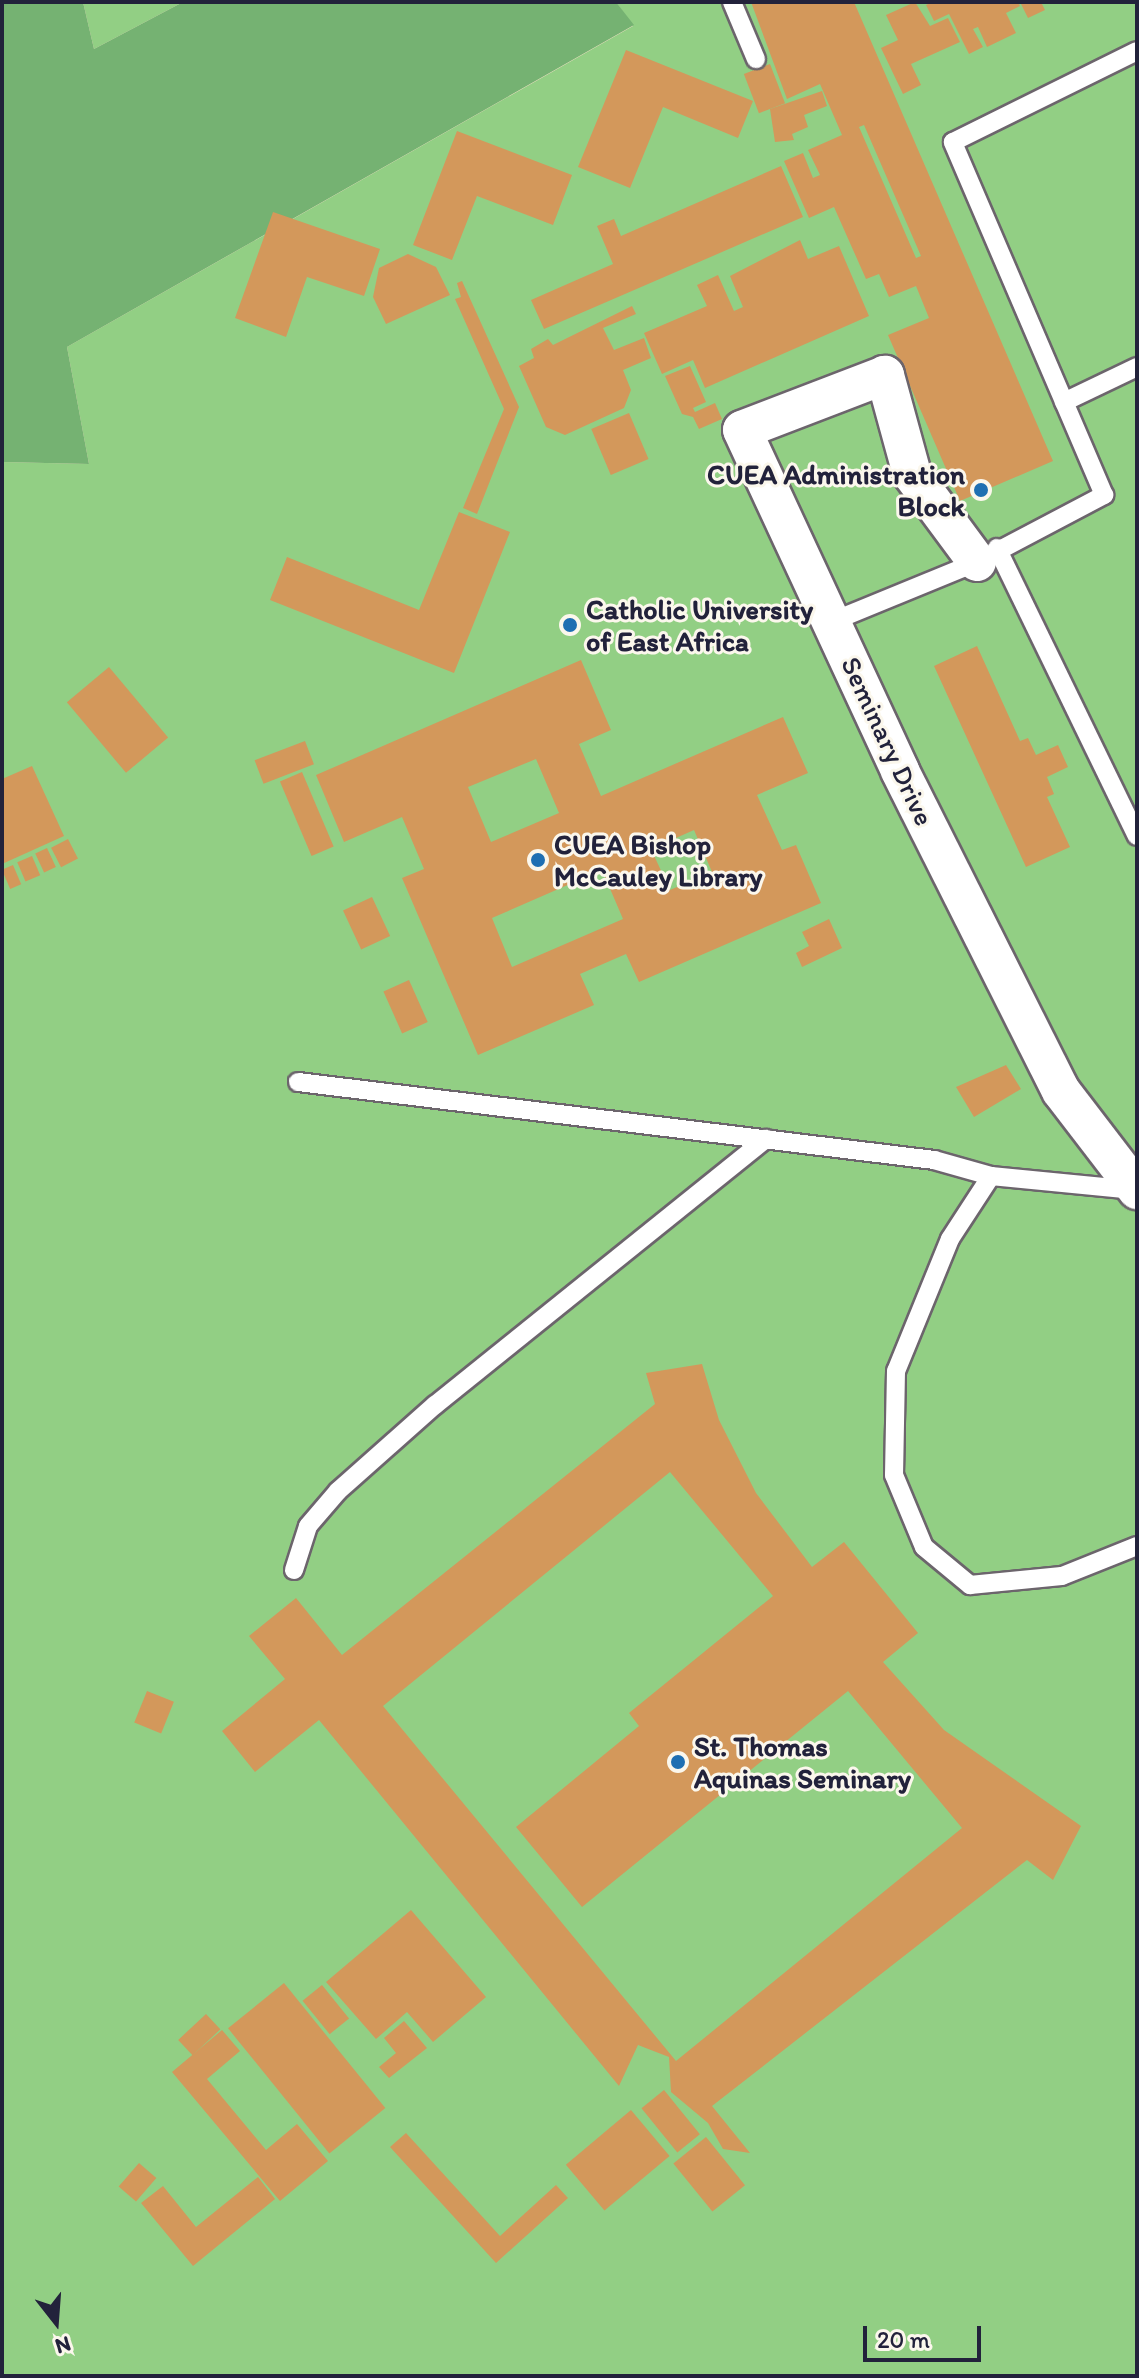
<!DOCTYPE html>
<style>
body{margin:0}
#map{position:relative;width:1139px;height:2378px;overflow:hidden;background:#f6e1c8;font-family:Itim,sans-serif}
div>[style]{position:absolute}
.green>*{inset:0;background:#92cf84}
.forest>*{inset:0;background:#75b272}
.building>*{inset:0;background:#d3985b;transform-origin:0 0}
.roads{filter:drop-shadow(2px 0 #6c656c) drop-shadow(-2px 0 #6c656c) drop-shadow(0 2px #6c656c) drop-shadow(0 -2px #6c656c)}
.lane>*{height:18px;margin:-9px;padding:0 9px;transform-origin:9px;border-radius:9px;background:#fff}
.street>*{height:38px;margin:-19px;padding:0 19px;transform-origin:19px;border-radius:19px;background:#fff}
.dots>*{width:22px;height:22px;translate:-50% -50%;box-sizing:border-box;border:4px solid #fbf7ec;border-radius:50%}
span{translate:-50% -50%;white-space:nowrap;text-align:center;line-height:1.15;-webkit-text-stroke:6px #fbf7ec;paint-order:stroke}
.poi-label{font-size:28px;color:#22223b;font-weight:700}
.right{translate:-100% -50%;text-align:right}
.left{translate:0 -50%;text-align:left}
.street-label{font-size:28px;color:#22223b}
.frame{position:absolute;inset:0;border:4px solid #22223b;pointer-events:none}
.north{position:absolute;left:16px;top:2282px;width:80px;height:80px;-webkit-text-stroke:6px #fbf7ec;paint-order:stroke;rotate:163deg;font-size:22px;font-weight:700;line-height:32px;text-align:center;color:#22223b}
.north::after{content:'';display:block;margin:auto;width:28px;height:36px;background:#22223b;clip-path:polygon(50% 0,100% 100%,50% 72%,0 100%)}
.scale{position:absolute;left:863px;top:2326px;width:118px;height:36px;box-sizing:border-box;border:4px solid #22223b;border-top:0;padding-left:10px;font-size:24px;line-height:28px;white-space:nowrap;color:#22223b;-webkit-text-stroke:6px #fbf7ec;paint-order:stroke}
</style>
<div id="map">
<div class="green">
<i style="clip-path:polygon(83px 2px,183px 2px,94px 49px)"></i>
<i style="clip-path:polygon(616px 2px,1137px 2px,1137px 2376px,2px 2376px,2px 462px,89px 464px,67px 347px,633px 26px)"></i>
</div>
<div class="forest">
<i style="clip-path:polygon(2px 2px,83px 2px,94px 49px,183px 2px,616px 2px,634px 25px,67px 347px,89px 464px,2px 462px)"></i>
</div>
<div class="building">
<i style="clip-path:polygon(evenodd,751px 2px,854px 2px,1053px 461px,960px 501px,888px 335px,929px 318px,916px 286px,889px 297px,879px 274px,866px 279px,834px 207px,809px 218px,784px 161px,803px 153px,813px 178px,820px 175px,808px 150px,842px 135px,820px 84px,787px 99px,751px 2px,864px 125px,921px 256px,916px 258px,859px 127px,864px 125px)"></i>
<i style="clip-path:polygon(915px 2px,930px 26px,948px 18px,960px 42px,911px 64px,921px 85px,903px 94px,881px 48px,898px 40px,886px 15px)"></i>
<i style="clip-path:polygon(933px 2px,1018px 2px,1020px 6px,1006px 13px,1016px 33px,987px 47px,978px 27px,973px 29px,983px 47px,969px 54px,949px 14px,934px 21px,926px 5px)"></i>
<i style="clip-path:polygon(1020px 2px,1041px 2px,1045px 10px,1028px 18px)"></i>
<i style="clip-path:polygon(626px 50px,753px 101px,738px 138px,663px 107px,630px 188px,578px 167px)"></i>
<i style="left:770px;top:64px;width:42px;height:28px;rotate:69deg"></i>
<i style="clip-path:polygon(822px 91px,827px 106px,804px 115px,808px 127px,792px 134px,794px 140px,775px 142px,770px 109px)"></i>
<i style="clip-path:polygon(457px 131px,572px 175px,553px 225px,477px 196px,452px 260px,413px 245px)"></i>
<i style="clip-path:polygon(781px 166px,803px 217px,544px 329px,531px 300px,613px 264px,597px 226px,614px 219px,621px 236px)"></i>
<i style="clip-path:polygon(273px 212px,380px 249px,364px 296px,307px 277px,286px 337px,235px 318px)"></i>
<i style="clip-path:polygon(800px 240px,808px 259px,839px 246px,869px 316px,705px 388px,693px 360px,662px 374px,644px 333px,707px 306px,697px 285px,718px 275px,734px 311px,743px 307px,730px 276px)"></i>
<i style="clip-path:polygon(408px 254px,436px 267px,450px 295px,386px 324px,373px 297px,379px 268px)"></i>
<i style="clip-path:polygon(462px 281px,519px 407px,477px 514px,463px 508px,504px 409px,455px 299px,461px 297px,457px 283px)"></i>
<i style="clip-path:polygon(632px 306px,636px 314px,603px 328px,614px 350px,644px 338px,651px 358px,623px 370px,631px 390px,624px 408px,565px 435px,546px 427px,519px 366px,534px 358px,531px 349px,548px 339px,553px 345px)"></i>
<i style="clip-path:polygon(690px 366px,706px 402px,693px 408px,695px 412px,715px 403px,722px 419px,699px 429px,693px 417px,682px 414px,665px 376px)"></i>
<i style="left:629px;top:413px;width:50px;height:41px;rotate:67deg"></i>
<i style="clip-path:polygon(459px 512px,510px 532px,454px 673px,270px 600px,287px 557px,419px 610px)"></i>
<i style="clip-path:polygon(977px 646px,1020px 741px,1028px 738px,1036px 755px,1058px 745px,1068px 767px,1047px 777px,1054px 794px,1047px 797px,1070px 847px,1026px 867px,934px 666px)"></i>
<i style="clip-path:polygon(evenodd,581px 660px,611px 730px,579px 744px,601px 796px,783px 717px,808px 773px,757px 795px,782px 850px,796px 845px,821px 903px,639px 982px,626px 954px,580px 974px,594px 1005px,478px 1055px,402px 878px,424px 869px,402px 817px,344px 842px,316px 775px,581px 660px,536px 759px,559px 813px,491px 842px,468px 787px,536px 759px,581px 660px,694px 830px,712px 872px,670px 890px,651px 849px,694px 830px,581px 660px,602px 870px,623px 919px,512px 967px,492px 918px,602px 870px)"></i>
<i style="left:109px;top:667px;width:92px;height:55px;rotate:50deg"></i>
<i style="left:305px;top:741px;width:25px;height:54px;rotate:69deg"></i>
<i style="clip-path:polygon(32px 766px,64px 836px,2px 864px,2px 779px)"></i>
<i style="left:302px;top:772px;width:81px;height:24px;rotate:67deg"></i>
<i style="left:68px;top:839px;width:22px;height:19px;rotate:63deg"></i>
<i style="left:47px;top:848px;width:21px;height:13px;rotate:65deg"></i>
<i style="left:32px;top:856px;width:21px;height:16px;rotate:67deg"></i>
<i style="left:13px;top:865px;width:21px;height:12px;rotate:67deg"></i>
<i style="left:372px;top:897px;width:43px;height:32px;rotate:65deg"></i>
<i style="clip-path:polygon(829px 919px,842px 948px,802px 967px,796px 953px,809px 946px,802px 932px)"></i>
<i style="left:409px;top:980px;width:46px;height:28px;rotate:66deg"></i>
<i style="clip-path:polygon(1006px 1065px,1021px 1089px,974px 1117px,956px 1087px)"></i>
<i style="clip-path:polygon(evenodd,702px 1364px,719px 1420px,756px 1493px,812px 1567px,844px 1542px,918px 1633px,883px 1662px,944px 1730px,1081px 1826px,1053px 1880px,1027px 1860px,712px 2106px,750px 2153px,723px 2149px,708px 2123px,671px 2092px,669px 2057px,638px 2045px,619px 2086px,319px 1720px,255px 1772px,222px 1731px,285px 1679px,249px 1636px,296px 1598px,342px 1655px,655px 1404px,646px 1373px,702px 1364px,670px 1472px,773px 1596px,629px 1713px,639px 1726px,516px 1827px,582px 1907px,848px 1691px,962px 1828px,676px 2061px,383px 1706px,670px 1472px)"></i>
<i style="left:147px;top:1691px;width:29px;height:34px;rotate:22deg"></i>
<i style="clip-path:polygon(411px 1910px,486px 1997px,433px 2042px,407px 2012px,376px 2039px,326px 1982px)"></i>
<i style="left:284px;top:1983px;width:161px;height:72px;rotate:51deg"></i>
<i style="left:322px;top:1985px;width:43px;height:25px;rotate:51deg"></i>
<i style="left:206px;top:2014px;width:21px;height:38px;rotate:47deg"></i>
<i style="clip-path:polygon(404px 2021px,427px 2048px,389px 2078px,379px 2067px,396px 2053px,384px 2038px)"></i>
<i style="clip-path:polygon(222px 2030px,240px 2051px,207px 2079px,266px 2150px,297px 2124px,328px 2161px,280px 2201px,172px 2072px)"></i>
<i style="left:664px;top:2090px;width:57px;height:29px;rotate:51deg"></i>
<i style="left:631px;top:2110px;width:60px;height:85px;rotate:50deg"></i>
<i style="clip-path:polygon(406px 2133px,500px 2236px,556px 2185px,568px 2198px,496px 2263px,390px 2147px)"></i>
<i style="left:706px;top:2137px;width:62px;height:42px;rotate:51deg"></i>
<i style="left:139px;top:2163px;width:23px;height:31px;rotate:41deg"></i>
<i style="clip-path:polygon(258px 2177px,275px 2199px,193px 2266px,141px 2203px,163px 2186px,196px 2227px)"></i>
</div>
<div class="roads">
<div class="lane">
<i style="left:732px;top:2px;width:62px;rotate:67.2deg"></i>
<i style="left:1064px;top:402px;width:81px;rotate:-25.6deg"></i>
<i style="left:997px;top:548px;width:320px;rotate:64.1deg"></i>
<i style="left:831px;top:622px;width:158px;rotate:-22.3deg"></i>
<i style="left:977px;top:562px;width:144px;rotate:-27.8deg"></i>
<i style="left:1104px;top:495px;width:384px;rotate:-113.2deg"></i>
<i style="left:953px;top:142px;width:205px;rotate:-26.3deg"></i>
<i style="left:298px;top:1082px;width:641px;rotate:6.99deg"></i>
<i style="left:934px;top:1160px;width:59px;rotate:15.7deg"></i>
<i style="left:991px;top:1176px;width:144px;rotate:5.6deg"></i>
<i style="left:991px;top:1176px;width:75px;rotate:123.1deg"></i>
<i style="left:950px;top:1239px;width:143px;rotate:112.2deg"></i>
<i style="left:896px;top:1371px;width:104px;rotate:91.1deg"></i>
<i style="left:894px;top:1475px;width:78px;rotate:67.4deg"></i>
<i style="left:924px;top:1547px;width:60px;rotate:39.6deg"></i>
<i style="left:970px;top:1585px;width:92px;rotate:-5.6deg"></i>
<i style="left:1062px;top:1576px;width:81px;rotate:-21.8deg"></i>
<i style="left:294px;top:1570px;width:46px;rotate:-72.3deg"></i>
<i style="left:308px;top:1526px;width:46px;rotate:-49.4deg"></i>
<i style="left:338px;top:1491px;width:130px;rotate:-41.6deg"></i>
<i style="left:435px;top:1405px;width:425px;rotate:-38.8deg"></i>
</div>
<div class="street">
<i style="left:977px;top:562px;width:109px;rotate:-126.5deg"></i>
<i style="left:912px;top:474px;width:103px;rotate:-105.3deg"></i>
<i style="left:885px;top:375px;width:153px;rotate:159deg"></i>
<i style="left:742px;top:430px;width:376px;rotate:65.1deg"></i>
<i style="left:900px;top:771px;width:358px;rotate:63.3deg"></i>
<i style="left:1061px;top:1091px;width:125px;rotate:52.5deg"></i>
</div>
</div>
<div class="dots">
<i style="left:981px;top:490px;background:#1f6fb2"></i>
<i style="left:570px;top:625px;background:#1f6fb2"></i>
<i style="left:538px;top:860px;background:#1f6fb2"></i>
<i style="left:678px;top:1762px;background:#1f6fb2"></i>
</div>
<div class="poi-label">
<span class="right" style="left:965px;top:490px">CUEA Administration<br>Block</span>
<span class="left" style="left:586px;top:625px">Catholic University<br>of East Africa</span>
<span class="left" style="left:554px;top:860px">CUEA Bishop<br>McCauley Library</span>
<span class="left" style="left:694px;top:1762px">St. Thomas<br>Aquinas Seminary</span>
</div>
<div class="street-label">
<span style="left:888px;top:741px;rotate:65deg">Seminary Drive</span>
</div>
<div class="frame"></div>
<div class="north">N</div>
<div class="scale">20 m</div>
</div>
